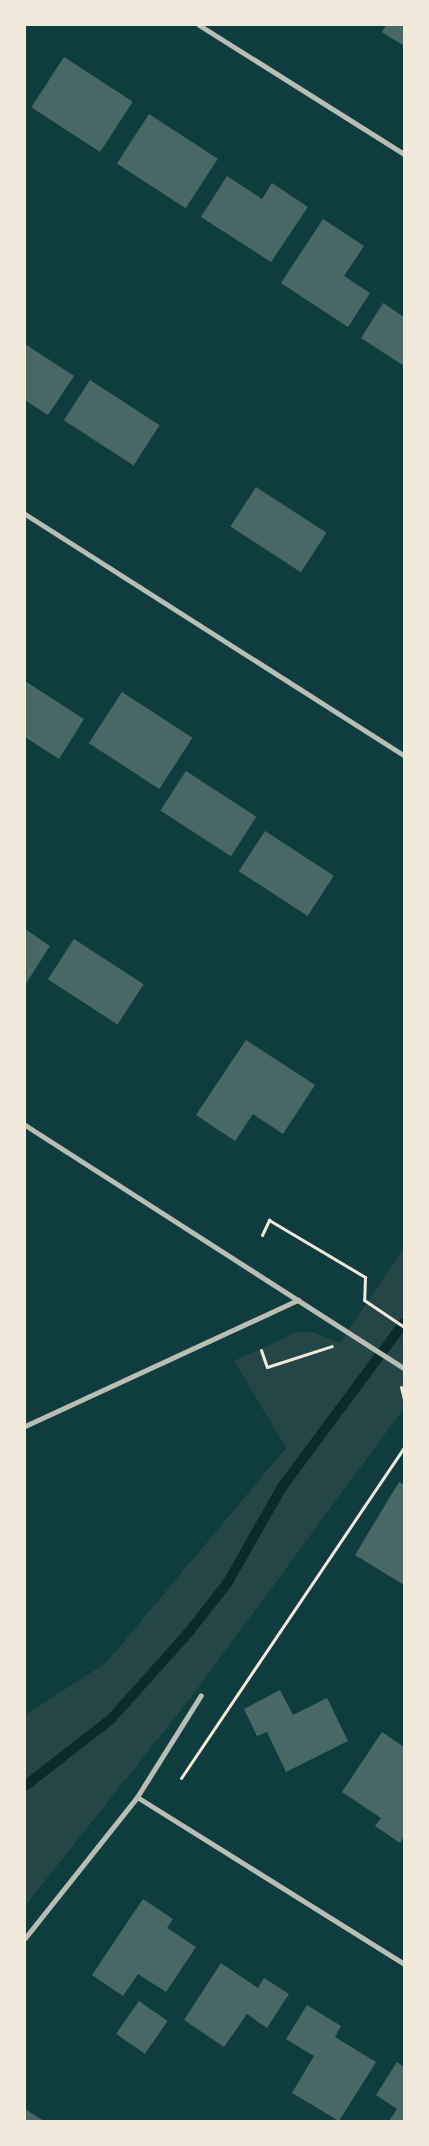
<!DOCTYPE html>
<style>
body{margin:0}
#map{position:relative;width:429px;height:2146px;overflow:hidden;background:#0f3d3e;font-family:Arial,sans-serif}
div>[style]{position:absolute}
.green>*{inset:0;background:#244646}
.stream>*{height:10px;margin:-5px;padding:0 5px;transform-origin:5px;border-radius:5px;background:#0a2a2b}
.building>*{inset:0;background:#486865;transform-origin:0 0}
.path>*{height:3px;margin:-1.5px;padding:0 1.5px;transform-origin:1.5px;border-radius:1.5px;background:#f1e9da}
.minor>*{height:5px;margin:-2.5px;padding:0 2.5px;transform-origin:2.5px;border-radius:2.5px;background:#b8beb3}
span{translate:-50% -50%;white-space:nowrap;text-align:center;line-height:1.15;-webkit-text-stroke:4.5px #f1e9da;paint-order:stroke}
.frame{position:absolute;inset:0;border:26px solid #f1e9da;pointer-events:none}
</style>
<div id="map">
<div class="green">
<i style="clip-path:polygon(404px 1248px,404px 1408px,192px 1696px,25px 1906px,25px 1715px,106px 1663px,286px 1448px,234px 1361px,297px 1332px,313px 1332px,340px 1343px)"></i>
</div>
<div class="stream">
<i style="left:25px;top:1786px;width:109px;rotate:-37.9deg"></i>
<i style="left:111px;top:1719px;width:117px;rotate:-48.1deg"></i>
<i style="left:189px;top:1632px;width:63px;rotate:-52deg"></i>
<i style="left:228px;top:1582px;width:109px;rotate:-60.4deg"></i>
<i style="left:282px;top:1487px;width:204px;rotate:-53.4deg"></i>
</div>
<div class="building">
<i style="clip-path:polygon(386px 25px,404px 25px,404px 46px,382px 32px)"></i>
<i style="left:64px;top:57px;width:82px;height:60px;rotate:33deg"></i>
<i style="left:149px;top:114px;width:82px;height:59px;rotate:33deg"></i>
<i style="clip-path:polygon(227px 176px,262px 199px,272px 183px,308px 207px,271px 262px,201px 217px)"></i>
<i style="clip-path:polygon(323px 219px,364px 246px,344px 276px,370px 293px,348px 327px,281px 283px)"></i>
<i style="clip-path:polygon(383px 303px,404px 317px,404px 366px,361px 338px)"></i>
<i style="clip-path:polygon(25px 344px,74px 376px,48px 415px,25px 400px)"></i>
<i style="left:90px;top:380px;width:83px;height:48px;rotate:33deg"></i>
<i style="left:256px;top:487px;width:84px;height:47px;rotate:33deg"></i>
<i style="clip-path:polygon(25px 681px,84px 719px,59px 759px,25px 737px)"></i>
<i style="left:122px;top:692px;width:84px;height:61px;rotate:33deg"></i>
<i style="left:186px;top:771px;width:84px;height:47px;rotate:33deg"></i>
<i style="left:265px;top:831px;width:82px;height:48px;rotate:33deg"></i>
<i style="clip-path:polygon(25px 929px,50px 946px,25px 985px)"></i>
<i style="left:74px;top:939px;width:83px;height:48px;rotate:33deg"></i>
<i style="clip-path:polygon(246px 1040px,315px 1085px,283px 1134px,253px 1114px,235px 1141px,196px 1115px)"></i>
<i style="clip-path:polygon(399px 1482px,404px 1485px,404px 1585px,355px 1555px)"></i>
<i style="clip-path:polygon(280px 1690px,293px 1715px,327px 1698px,348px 1741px,286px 1772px,267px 1732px,257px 1736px,244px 1709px)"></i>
<i style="clip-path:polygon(382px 1732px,404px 1747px,404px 1836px,400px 1843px,375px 1826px,381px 1818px,342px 1792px)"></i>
<i style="clip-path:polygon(143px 1899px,173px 1919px,167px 1928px,196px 1947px,166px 1992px,138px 1974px,123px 1996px,92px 1975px)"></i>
<i style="clip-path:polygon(221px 1963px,258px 1988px,264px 1978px,289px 1994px,267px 2028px,247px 2014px,224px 2047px,184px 2020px)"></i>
<i style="left:139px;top:2001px;width:35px;height:40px;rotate:35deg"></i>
<i style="clip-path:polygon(307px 2005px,341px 2026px,335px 2037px,376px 2062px,339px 2121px,292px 2093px,314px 2056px,286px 2039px)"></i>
<i style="clip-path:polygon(397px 2062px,404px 2067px,404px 2121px,389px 2121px,397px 2109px,376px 2095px)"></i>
<i style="clip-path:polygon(25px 2109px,44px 2121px,25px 2121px)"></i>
</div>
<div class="path">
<i style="left:262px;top:1235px;width:17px;rotate:-65deg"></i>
<i style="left:269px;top:1220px;width:112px;rotate:30.7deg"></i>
<i style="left:365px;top:1277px;width:23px;rotate:92deg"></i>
<i style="left:364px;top:1300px;width:48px;rotate:34deg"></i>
<i style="left:261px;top:1350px;width:18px;rotate:71deg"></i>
<i style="left:267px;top:1367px;width:68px;rotate:-17.9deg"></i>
<i style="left:401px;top:1387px;width:12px;rotate:76deg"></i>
<i style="left:181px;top:1778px;width:398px;rotate:-56deg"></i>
</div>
<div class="minor">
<i style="left:199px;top:25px;width:242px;rotate:32.2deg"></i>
<i style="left:25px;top:514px;width:449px;rotate:32.5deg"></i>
<i style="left:25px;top:1125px;width:450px;rotate:32.7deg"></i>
<i style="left:25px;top:1426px;width:301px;rotate:-24.8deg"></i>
<i style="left:137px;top:1797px;width:315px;rotate:32deg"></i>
<i style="left:25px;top:1938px;width:180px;rotate:-51.5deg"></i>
<i style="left:137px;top:1797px;width:120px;rotate:-57.9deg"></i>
</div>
<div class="frame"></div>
</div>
